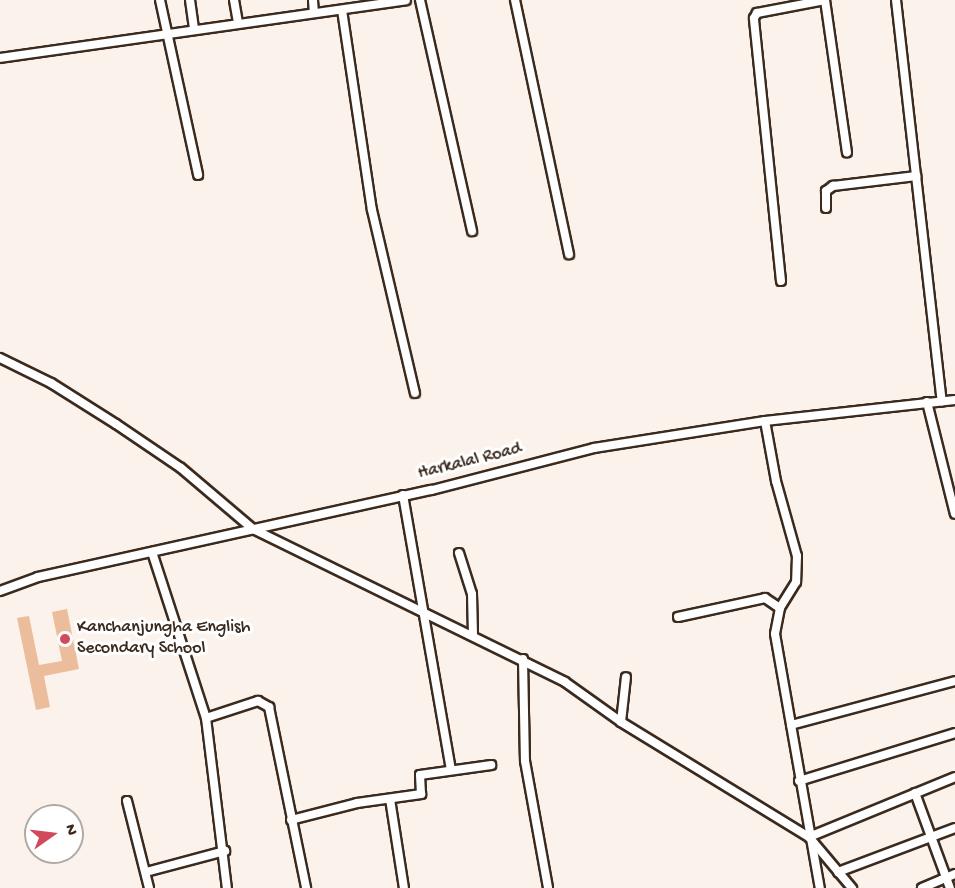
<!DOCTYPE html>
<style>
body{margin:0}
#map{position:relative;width:955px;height:888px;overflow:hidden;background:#fbf2eb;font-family:"Gochi Hand",sans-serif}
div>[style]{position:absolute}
.building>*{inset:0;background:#ecbd9c}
.roads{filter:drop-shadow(2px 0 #3b2a1e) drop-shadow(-2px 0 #3b2a1e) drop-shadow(0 2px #3b2a1e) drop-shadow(0 -2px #3b2a1e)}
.street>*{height:8px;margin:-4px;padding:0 4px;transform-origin:4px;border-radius:4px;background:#fff}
.dots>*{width:16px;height:16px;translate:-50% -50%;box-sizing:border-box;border:3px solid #fff;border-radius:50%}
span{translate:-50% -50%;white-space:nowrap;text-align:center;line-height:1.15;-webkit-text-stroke:6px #fff;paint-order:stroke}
.street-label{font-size:18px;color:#3b2a1e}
.poi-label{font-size:18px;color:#3b2a1e}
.left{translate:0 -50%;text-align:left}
.north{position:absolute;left:24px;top:804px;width:60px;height:60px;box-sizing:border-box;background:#fff;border:2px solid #b1aaa5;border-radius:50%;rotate:76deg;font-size:16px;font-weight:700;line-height:24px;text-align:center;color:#3b2a1e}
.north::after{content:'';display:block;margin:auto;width:21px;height:27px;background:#d1495b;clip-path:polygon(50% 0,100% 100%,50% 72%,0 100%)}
</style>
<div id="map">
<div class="building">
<i style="clip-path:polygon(67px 609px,79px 669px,44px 676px,50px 707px,36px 710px,17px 618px,29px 616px,39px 665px,62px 661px,52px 612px)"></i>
</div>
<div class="roads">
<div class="street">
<i style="left:160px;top:0;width:179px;rotate:77.7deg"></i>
<i style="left:190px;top:0;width:27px;rotate:82deg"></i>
<i style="left:234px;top:0;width:22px;rotate:80deg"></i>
<i style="left:313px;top:0;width:13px;rotate:86deg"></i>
<i style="left:420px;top:0;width:237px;rotate:77.3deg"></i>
<i style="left:515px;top:0;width:260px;rotate:78deg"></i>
<i style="left:825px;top:0;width:154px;rotate:81.8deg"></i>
<i style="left:896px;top:0;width:404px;rotate:83.5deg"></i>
<i style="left:342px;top:10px;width:202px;rotate:81.5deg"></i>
<i style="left:372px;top:210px;width:188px;rotate:76.8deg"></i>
<i style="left:0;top:58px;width:410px;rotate:-8.1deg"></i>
<i style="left:826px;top:208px;width:17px;rotate:-90deg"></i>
<i style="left:826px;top:191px;width:9px;rotate:-36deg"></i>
<i style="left:833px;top:186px;width:84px;rotate:-6.9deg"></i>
<i style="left:781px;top:281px;width:264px;rotate:-95.9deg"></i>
<i style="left:754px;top:18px;width:6px;rotate:-59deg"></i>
<i style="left:757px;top:13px;width:69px;rotate:-10.8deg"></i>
<i style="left:0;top:358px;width:57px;rotate:26.1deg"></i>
<i style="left:51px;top:383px;width:77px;rotate:32.2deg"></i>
<i style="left:116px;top:424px;width:78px;rotate:34.1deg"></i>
<i style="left:181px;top:468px;width:94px;rotate:40.3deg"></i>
<i style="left:253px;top:529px;width:347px;rotate:26.1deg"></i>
<i style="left:565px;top:682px;width:69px;rotate:35.5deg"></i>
<i style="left:621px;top:722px;width:220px;rotate:31.5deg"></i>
<i style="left:809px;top:837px;width:67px;rotate:49.9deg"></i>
<i style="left:927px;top:402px;width:115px;rotate:76deg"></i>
<i style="left:765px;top:421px;width:61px;rotate:79.6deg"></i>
<i style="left:776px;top:481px;width:78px;rotate:74.4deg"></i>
<i style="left:797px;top:556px;width:26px;rotate:92deg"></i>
<i style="left:796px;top:582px;width:31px;rotate:122deg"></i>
<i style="left:780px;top:608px;width:26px;rotate:101deg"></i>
<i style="left:775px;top:634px;width:258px;rotate:80deg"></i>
<i style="left:403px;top:495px;width:278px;rotate:80.1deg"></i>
<i style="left:152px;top:552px;width:175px;rotate:72deg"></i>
<i style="left:206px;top:718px;width:171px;rotate:83deg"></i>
<i style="left:459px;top:553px;width:43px;rotate:72.4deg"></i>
<i style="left:472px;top:594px;width:41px;rotate:88.6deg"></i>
<i style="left:0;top:591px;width:40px;rotate:-20.2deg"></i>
<i style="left:38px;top:577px;width:403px;rotate:-12.5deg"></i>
<i style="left:432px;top:490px;width:167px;rotate:-14.5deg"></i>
<i style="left:594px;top:448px;width:173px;rotate:-9deg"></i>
<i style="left:765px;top:421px;width:191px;rotate:-6.3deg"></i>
<i style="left:678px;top:617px;width:89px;rotate:-12.3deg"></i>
<i style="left:765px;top:598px;width:18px;rotate:34deg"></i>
<i style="left:523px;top:659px;width:102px;rotate:88.9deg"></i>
<i style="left:525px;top:761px;width:129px;rotate:79.7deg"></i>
<i style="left:206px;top:718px;width:55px;rotate:-18.1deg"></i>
<i style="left:258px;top:701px;width:13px;rotate:29deg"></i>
<i style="left:269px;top:707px;width:185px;rotate:78.4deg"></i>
<i style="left:621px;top:722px;width:45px;rotate:-83.7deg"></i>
<i style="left:791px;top:725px;width:170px;rotate:-15deg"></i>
<i style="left:799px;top:781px;width:163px;rotate:-17.1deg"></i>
<i style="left:915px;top:793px;width:101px;rotate:69.8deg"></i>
<i style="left:390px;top:799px;width:90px;rotate:81.1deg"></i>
<i style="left:127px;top:801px;width:90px;rotate:75.8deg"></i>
<i style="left:291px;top:820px;width:68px;rotate:-14.4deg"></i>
<i style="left:357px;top:803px;width:65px;rotate:-8deg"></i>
<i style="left:421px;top:794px;width:19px;rotate:-93deg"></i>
<i style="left:420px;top:775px;width:72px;rotate:-8deg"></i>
<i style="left:809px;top:837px;width:158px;rotate:-22.3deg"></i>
<i style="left:146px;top:872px;width:82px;rotate:-14.9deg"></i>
<i style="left:838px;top:872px;width:125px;rotate:-20.6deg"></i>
<i style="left:922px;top:888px;width:36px;rotate:-23deg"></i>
</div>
</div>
<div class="dots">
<i style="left:65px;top:639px;background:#d1495b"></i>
</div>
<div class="street-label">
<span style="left:470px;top:462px;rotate:-14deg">Harkalal Road</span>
</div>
<div class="poi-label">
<span class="left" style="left:77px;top:639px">Kanchanjungha English<br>Secondary School</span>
</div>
<div class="north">N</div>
</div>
